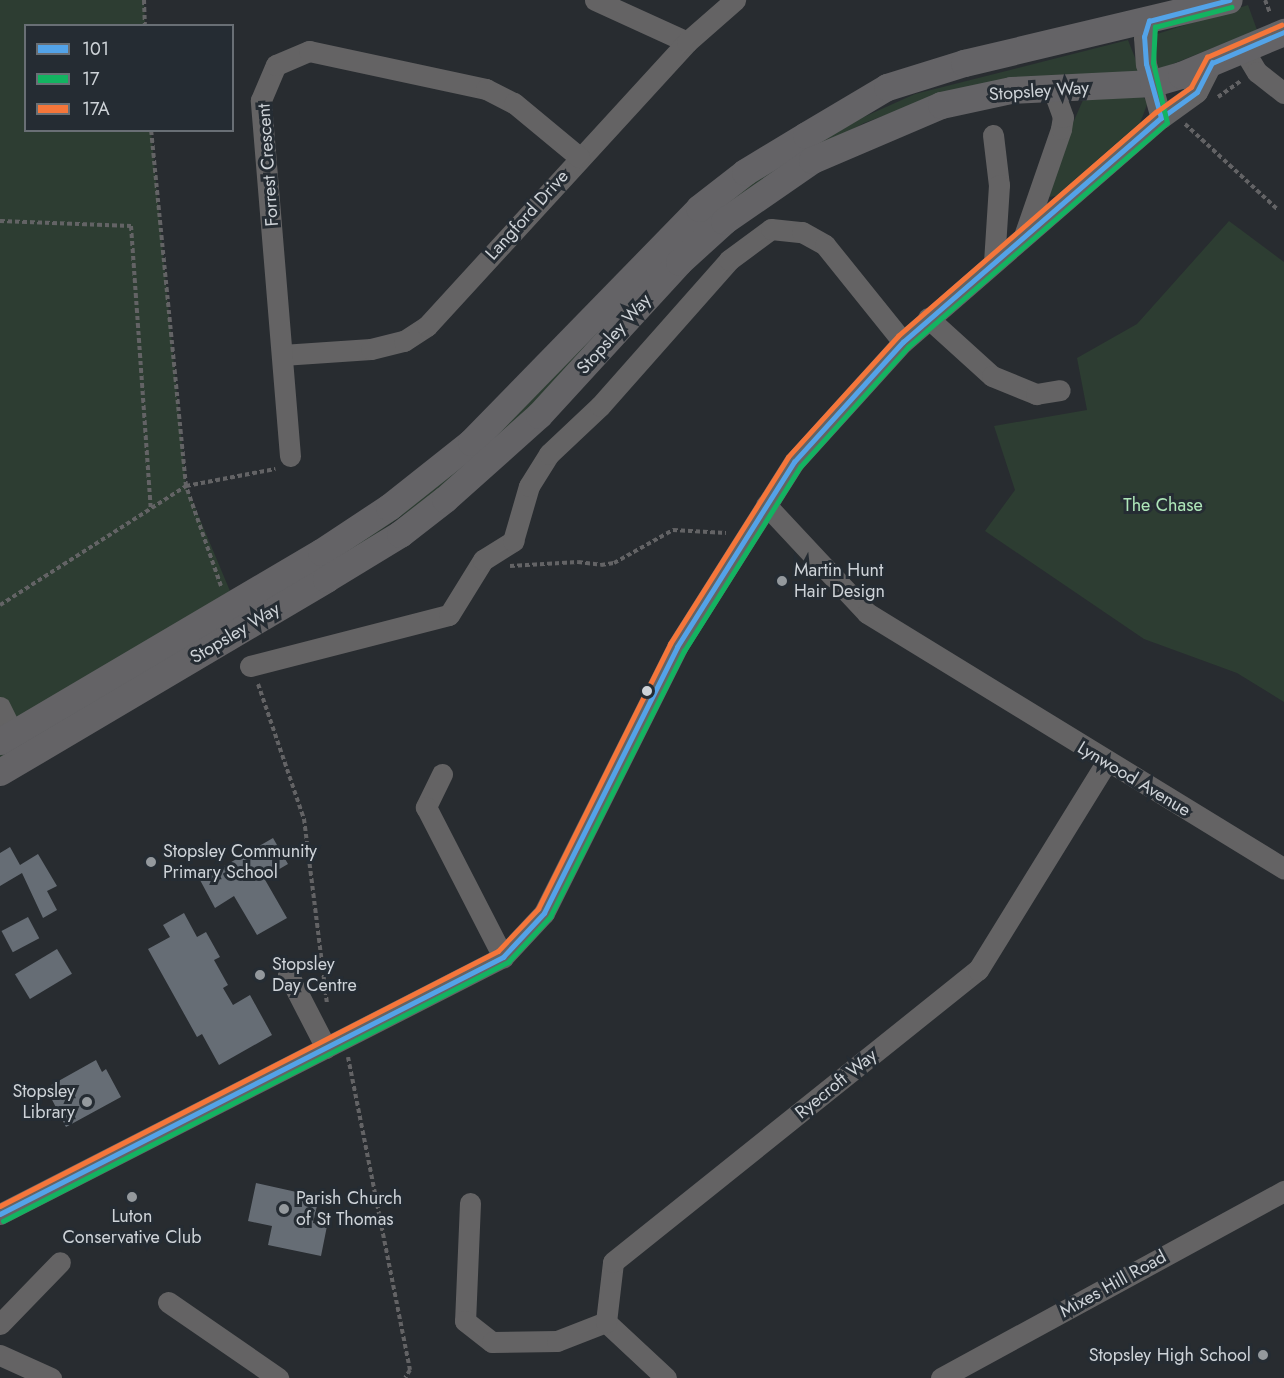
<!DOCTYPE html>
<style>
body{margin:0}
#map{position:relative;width:1284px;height:1378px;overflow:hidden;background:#282c30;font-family:Jost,sans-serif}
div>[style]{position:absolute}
.green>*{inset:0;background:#2d3d32}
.building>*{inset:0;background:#666d75;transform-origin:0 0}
.path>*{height:4px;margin-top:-2px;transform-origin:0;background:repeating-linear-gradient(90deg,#636365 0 4.5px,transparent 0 7.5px)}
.minor>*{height:21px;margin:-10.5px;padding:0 10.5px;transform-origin:10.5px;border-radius:10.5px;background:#646364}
.major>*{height:27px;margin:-13.5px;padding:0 13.5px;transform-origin:13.5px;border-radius:13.5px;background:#646366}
.bus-1>*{height:4.5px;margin:-2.25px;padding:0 2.25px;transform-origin:2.25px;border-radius:2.25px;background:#53a3e8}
.bus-2>*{height:4.5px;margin:-2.25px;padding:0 2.25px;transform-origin:2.25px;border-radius:2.25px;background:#13b361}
.bus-3>*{height:4.5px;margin:-2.25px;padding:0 2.25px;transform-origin:2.25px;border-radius:2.25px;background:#f5763a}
.dots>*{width:16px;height:16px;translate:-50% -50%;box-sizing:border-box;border:3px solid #252c33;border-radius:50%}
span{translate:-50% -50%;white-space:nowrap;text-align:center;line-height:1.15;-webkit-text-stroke:6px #252c33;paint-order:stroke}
.street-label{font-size:18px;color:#ced3d8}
.park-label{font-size:18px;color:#aee6b9}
.poi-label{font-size:18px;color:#ced3d8}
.left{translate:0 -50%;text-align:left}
.right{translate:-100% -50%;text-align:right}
.legend{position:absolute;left:24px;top:24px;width:210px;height:108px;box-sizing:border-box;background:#252c33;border:2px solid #696f75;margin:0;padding:8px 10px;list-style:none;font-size:18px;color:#ced3d8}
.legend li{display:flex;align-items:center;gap:12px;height:30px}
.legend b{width:30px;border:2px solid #696f75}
</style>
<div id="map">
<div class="green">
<i style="clip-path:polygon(0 0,144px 0,145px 25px,26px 26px,26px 130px,151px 131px,186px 486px,230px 591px,0 732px)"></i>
<i style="clip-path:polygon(1248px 5px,1257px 30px,1158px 70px,1152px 53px,1157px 34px)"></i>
<i style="clip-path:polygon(1128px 40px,1139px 68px,1137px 72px,953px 90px,864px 123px,764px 178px,550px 390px,438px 491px,364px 542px,0 759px,0 751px,483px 446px,727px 198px,837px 129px,915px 94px)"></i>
<i style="clip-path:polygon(1141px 95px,1148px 102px,1140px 123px,1056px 196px,1049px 197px,1059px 155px,1083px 100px)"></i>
<i style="clip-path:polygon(1229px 221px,1284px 262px,1284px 702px,1237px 673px,1144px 639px,985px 531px,1015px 490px,994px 426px,1087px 410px,1077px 358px,1137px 324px)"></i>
</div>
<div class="building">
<i style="clip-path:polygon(273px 838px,288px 864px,264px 878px,287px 918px,257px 935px,234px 896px,215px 908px,200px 880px)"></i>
<i style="clip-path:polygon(10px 847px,20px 865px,38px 854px,57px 886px,47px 891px,57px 910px,43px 918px,22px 873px,0 886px,0 853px)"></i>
<i style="clip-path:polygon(184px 913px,197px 937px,206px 932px,220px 957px,214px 960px,228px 985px,223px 988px,233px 1005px,250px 995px,272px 1035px,219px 1065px,202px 1034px,197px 1037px,148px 949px,170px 937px,163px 925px)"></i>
<i style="left:28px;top:917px;width:24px;height:30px;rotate:62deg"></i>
<i style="left:57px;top:949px;width:29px;height:49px;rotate:59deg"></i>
<i style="clip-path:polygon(96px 1060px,102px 1072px,106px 1069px,121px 1097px,66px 1127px,46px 1088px)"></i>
<i style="clip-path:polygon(256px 1183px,319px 1197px,313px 1223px,327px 1226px,321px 1256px,268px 1245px,272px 1226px,248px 1221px)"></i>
</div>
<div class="path">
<i style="left:144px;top:0;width:26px;rotate:88deg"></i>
<i style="left:1265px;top:0;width:14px;rotate:69deg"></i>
<i style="left:1218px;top:97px;width:28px;rotate:-35deg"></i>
<i style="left:1185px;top:124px;width:125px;rotate:42.7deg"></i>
<i style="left:0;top:221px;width:131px;rotate:2.2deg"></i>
<i style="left:131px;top:226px;width:284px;rotate:86deg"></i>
<i style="left:510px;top:566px;width:68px;rotate:-3.4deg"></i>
<i style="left:578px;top:562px;width:23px;rotate:7deg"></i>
<i style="left:601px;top:565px;width:13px;rotate:-9deg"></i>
<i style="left:614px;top:563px;width:68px;rotate:-29.2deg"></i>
<i style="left:673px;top:530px;width:53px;rotate:3.2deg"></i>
<i style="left:221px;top:586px;width:106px;rotate:-109.3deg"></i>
<i style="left:186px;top:486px;width:91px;rotate:-10.8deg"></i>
<i style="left:0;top:605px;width:221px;rotate:-32.6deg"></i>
<i style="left:186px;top:486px;width:358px;rotate:-95.6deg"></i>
<i style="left:258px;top:684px;width:143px;rotate:71.2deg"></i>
<i style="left:304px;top:819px;width:185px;rotate:82.9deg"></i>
<i style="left:348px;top:1057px;width:319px;rotate:78.8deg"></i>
<i style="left:410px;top:1370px;width:9px;rotate:122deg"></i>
</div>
<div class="minor">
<i style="left:595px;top:0;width:101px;rotate:24.5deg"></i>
<i style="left:1149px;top:21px;width:17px;rotate:107deg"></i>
<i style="left:1144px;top:37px;width:27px;rotate:86deg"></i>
<i style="left:1146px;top:64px;width:56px;rotate:74.5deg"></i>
<i style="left:1243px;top:49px;width:27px;rotate:59deg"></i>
<i style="left:1257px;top:72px;width:34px;rotate:38deg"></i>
<i style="left:993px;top:135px;width:50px;rotate:83.2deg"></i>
<i style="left:999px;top:185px;width:77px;rotate:93.7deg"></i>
<i style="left:1024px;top:236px;width:113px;rotate:-70.9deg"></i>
<i style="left:1061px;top:129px;width:12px;rotate:-81deg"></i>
<i style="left:1063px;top:117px;width:29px;rotate:-110deg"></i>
<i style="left:928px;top:318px;width:86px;rotate:42.2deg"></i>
<i style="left:992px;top:376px;width:48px;rotate:22.2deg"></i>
<i style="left:1036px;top:394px;width:24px;rotate:-9deg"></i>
<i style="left:282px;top:355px;width:89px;rotate:-3.9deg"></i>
<i style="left:371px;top:349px;width:34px;rotate:-14deg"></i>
<i style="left:404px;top:341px;width:27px;rotate:-33deg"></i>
<i style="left:427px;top:326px;width:385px;rotate:-47.5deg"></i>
<i style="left:687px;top:42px;width:64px;rotate:-41.2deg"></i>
<i style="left:290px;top:456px;width:357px;rotate:-94.7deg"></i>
<i style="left:261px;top:100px;width:38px;rotate:-67deg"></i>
<i style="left:276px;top:65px;width:36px;rotate:-23deg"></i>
<i style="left:309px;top:51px;width:181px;rotate:12.1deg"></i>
<i style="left:486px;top:89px;width:31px;rotate:27deg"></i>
<i style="left:514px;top:103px;width:85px;rotate:39.7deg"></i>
<i style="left:766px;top:505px;width:148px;rotate:46.9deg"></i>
<i style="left:867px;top:613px;width:489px;rotate:31.5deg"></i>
<i style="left:250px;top:666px;width:205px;rotate:-14.4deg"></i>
<i style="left:449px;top:615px;width:65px;rotate:-58.3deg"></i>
<i style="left:483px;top:560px;width:36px;rotate:-32deg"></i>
<i style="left:513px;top:541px;width:57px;rotate:-73.8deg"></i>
<i style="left:529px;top:486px;width:38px;rotate:-58deg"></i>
<i style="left:549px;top:454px;width:70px;rotate:-43.3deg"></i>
<i style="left:600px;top:406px;width:195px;rotate:-48.5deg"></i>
<i style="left:729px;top:260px;width:52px;rotate:-36.4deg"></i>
<i style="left:771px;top:229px;width:31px;rotate:6deg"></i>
<i style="left:802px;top:232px;width:26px;rotate:29deg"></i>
<i style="left:825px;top:245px;width:124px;rotate:51.2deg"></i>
<i style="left:0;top:707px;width:30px;rotate:64deg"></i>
<i style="left:442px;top:774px;width:37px;rotate:116deg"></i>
<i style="left:426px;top:807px;width:169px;rotate:62.8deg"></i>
<i style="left:288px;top:974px;width:83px;rotate:62.8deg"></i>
<i style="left:470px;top:1203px;width:118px;rotate:92.4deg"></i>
<i style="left:465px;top:1321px;width:34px;rotate:38deg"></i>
<i style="left:492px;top:1342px;width:65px;rotate:-0.9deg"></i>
<i style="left:557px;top:1341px;width:53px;rotate:-21.2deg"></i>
<i style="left:0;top:1214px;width:565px;rotate:-27.06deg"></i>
<i style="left:503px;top:957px;width:60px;rotate:-47deg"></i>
<i style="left:544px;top:913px;width:297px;rotate:-63.4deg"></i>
<i style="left:677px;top:647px;width:219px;rotate:-57.7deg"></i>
<i style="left:794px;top:462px;width:162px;rotate:-47.8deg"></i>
<i style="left:903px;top:342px;width:342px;rotate:-41deg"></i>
<i style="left:1161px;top:118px;width:44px;rotate:-35.8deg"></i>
<i style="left:1197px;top:92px;width:33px;rotate:-63deg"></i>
<i style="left:168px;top:1302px;width:134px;rotate:34.6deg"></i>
<i style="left:0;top:1324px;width:86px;rotate:-45.9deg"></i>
<i style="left:0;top:1355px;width:56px;rotate:24.3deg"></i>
<i style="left:666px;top:1378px;width:82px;rotate:-137deg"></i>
<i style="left:606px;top:1322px;width:60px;rotate:-83.3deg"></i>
<i style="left:613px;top:1262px;width:467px;rotate:-38.7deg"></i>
<i style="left:978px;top:970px;width:243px;rotate:-58.3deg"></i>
<i style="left:941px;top:1378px;width:391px;rotate:-28.6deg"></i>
</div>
<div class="major">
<i style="left:0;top:741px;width:373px;rotate:-30.5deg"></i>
<i style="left:321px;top:552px;width:82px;rotate:-33.5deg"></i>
<i style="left:389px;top:507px;width:105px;rotate:-38.4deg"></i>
<i style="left:471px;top:442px;width:327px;rotate:-45.7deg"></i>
<i style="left:699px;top:208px;width:58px;rotate:-38deg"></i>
<i style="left:745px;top:172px;width:71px;rotate:-31.2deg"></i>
<i style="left:806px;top:135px;width:94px;rotate:-30.7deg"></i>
<i style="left:887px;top:87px;width:81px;rotate:-17.3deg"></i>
<i style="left:964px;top:63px;width:272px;rotate:-13.4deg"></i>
<i style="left:0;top:772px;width:379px;rotate:-30.6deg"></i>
<i style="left:326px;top:579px;width:87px;rotate:-31.3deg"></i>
<i style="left:400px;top:534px;width:57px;rotate:-37.9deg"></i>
<i style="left:445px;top:499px;width:126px;rotate:-41.8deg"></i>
<i style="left:539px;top:415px;width:207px;rotate:-47.5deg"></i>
<i style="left:679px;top:262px;width:61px;rotate:-42.3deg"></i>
<i style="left:724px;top:221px;width:107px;rotate:-34.7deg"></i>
<i style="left:812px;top:160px;width:140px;rotate:-23.1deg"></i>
<i style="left:941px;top:105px;width:72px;rotate:-12.1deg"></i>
<i style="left:1011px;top:90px;width:142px;rotate:-2.8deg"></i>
<i style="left:1153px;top:83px;width:29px;rotate:-16deg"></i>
<i style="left:1181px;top:75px;width:112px;rotate:-22.7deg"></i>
</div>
<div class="bus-1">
<i style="left:1161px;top:118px;width:56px;rotate:-105.5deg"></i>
<i style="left:1146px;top:64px;width:27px;rotate:-94deg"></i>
<i style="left:1144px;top:37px;width:17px;rotate:-73deg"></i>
<i style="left:1149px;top:21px;width:83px;rotate:-14.7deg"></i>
<i style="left:0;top:1214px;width:565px;rotate:-27.06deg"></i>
<i style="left:503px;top:957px;width:60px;rotate:-47deg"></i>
<i style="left:544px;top:913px;width:297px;rotate:-63.4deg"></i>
<i style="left:677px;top:647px;width:219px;rotate:-57.7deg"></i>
<i style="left:794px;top:462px;width:162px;rotate:-47.8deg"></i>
<i style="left:903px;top:342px;width:342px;rotate:-41deg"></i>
<i style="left:1161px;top:118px;width:44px;rotate:-35.8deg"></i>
<i style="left:1197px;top:92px;width:33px;rotate:-63deg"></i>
<i style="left:1212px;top:63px;width:78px;rotate:-23.3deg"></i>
</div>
<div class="bus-2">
<i style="left:3px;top:1221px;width:568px;rotate:-27.15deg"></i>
<i style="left:508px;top:962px;width:62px;rotate:-47deg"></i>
<i style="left:550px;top:917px;width:298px;rotate:-63.3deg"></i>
<i style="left:684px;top:651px;width:218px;rotate:-57.8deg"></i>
<i style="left:800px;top:467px;width:161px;rotate:-48deg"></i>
<i style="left:908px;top:347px;width:342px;rotate:-40.9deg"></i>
<i style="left:1167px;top:123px;width:62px;rotate:-103.1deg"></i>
<i style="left:1153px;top:63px;width:36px;rotate:-87deg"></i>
<i style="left:1155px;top:27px;width:79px;rotate:-14.7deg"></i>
</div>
<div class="bus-3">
<i style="left:0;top:1206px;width:559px;rotate:-27.11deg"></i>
<i style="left:498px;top:951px;width:58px;rotate:-46.4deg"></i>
<i style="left:538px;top:909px;width:296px;rotate:-63.5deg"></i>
<i style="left:670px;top:644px;width:221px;rotate:-57.7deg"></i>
<i style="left:788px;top:457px;width:164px;rotate:-47.7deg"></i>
<i style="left:898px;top:336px;width:342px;rotate:-41deg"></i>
<i style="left:1156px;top:112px;width:43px;rotate:-35.5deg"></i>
<i style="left:1191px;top:87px;width:34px;rotate:-62deg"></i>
<i style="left:1207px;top:57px;width:81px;rotate:-23.4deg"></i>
</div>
<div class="dots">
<i style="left:782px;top:581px;background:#94999d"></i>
<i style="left:647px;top:691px;background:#ced3d8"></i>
<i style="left:151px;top:862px;background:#94999d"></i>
<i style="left:260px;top:975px;background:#94999d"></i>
<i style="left:87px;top:1102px;background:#94999d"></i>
<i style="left:132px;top:1197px;background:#94999d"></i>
<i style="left:284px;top:1209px;background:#94999d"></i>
<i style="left:1263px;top:1355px;background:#94999d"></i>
</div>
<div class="street-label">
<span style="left:1039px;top:91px;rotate:-4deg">Stopsley Way</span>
<span style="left:268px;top:165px;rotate:-94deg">Forrest Crescent</span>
<span style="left:527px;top:215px;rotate:-48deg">Langford Drive</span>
<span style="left:614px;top:334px;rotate:-48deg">Stopsley Way</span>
<span style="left:235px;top:633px;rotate:-31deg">Stopsley Way</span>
<span style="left:1134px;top:779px;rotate:31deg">Lynwood Avenue</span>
<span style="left:836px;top:1084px;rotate:-39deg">Ryecroft Way</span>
<span style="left:1113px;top:1284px;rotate:-29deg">Mixes Hill Road</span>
</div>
<div class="park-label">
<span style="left:1163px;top:505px">The Chase</span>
</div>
<div class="poi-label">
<span class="left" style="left:794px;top:581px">Martin Hunt<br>Hair Design</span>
<span class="left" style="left:163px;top:862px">Stopsley Community<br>Primary School</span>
<span class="left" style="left:272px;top:975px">Stopsley<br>Day Centre</span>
<span class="right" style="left:75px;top:1102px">Stopsley<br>Library</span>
<span class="left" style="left:296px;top:1209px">Parish Church<br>of St Thomas</span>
<span style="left:132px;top:1227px">Luton<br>Conservative Club</span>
<span class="right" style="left:1251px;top:1355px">Stopsley High School</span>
</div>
<ul class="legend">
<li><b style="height:8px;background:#53a3e8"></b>101</li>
<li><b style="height:8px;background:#13b361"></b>17</li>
<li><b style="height:8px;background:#f5763a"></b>17A</li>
</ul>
</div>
